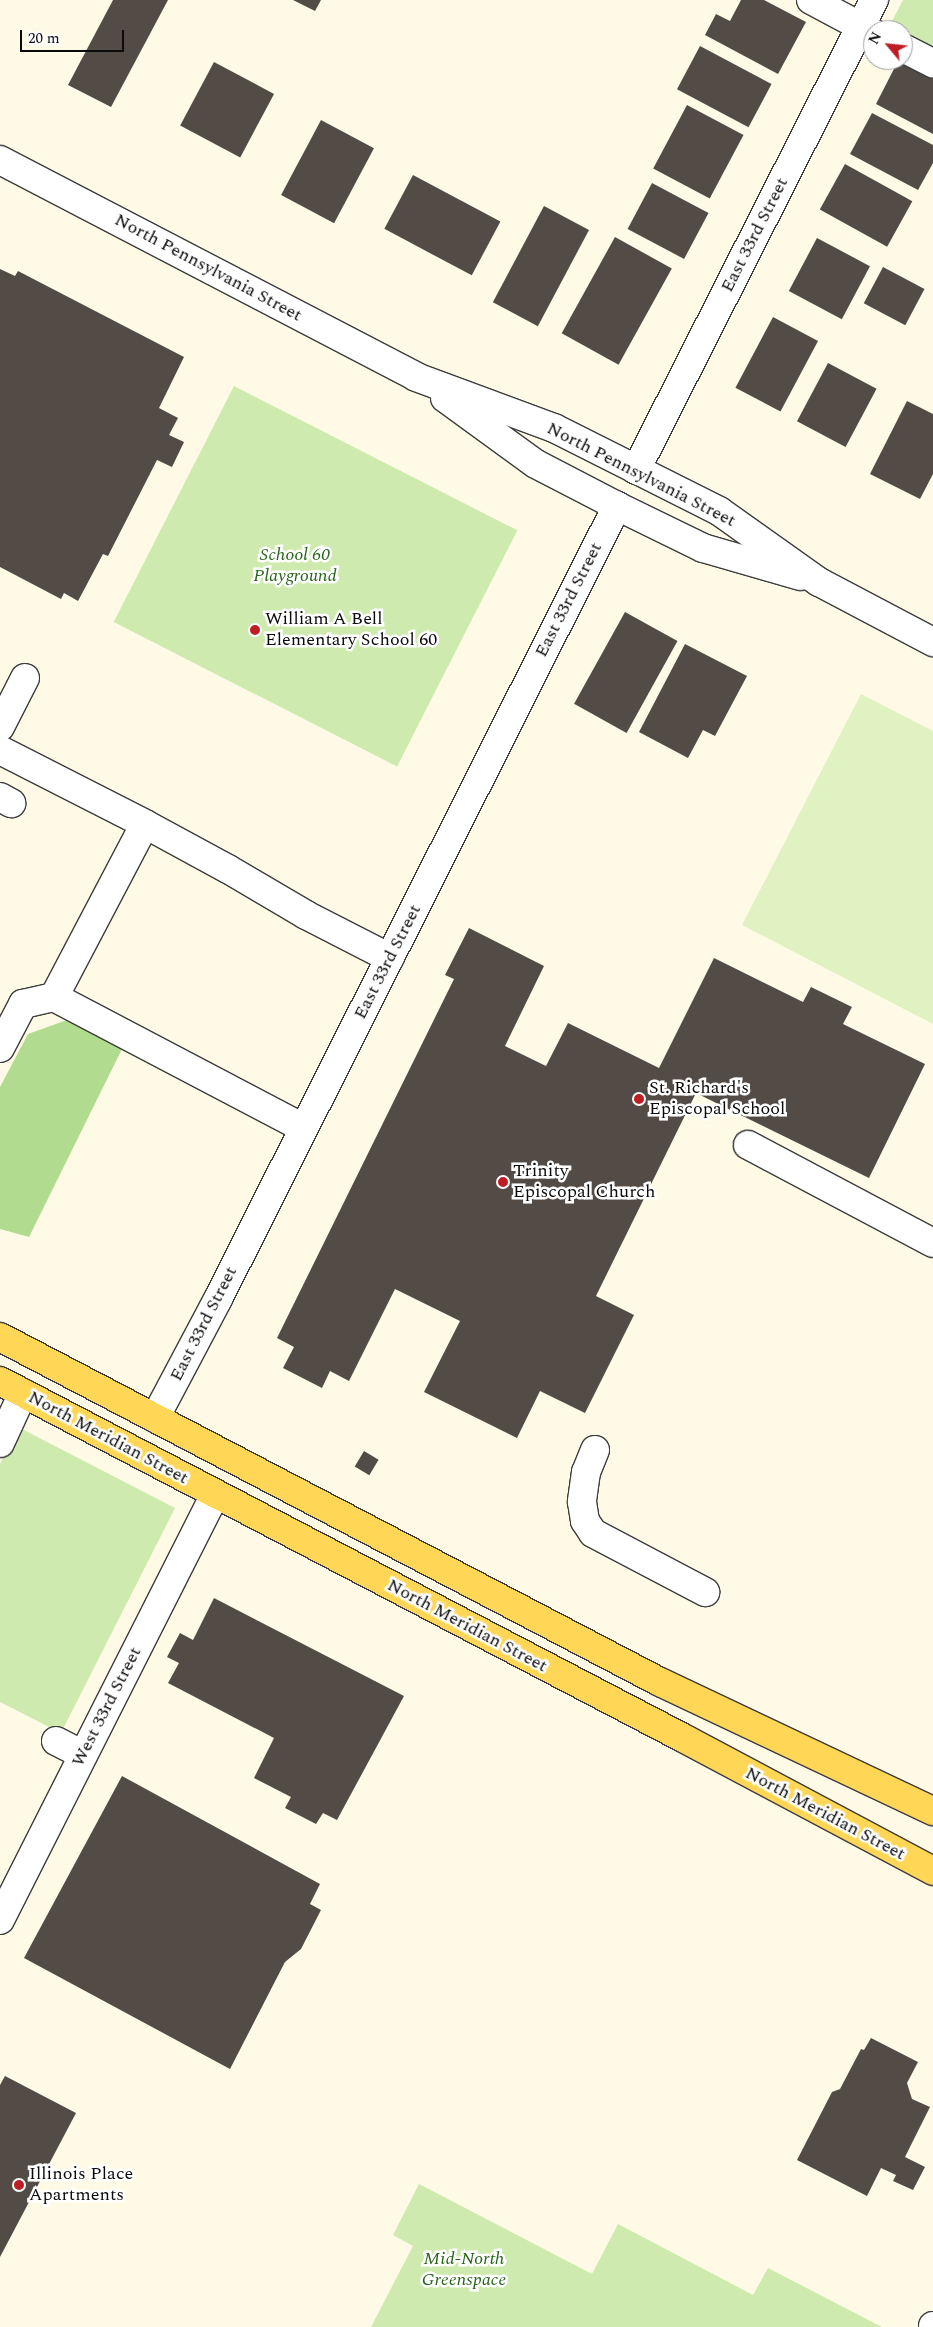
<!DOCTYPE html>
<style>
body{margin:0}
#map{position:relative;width:933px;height:2327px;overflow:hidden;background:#fffae6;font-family:Spectral,serif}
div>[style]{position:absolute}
.green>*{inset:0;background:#ceeaaf;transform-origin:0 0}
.forest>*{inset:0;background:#b1db8e}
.pitch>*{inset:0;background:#e0f1c2}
.building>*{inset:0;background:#534b46;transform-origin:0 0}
.roads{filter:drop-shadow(1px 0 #3d3d3d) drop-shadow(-1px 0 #3d3d3d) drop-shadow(0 1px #3d3d3d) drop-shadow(0 -1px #3d3d3d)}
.minor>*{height:28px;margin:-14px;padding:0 14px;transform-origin:14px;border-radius:14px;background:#fff}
.major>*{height:28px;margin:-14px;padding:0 14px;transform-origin:14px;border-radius:14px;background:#ffd656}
.dots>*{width:14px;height:14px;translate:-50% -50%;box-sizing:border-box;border:2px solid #fff;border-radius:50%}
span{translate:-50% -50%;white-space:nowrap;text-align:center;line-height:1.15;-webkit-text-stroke:5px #fff;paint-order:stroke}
.street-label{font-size:18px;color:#0a0a0a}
.park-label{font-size:18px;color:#286319;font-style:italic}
.poi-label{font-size:18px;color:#0a0a0a}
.left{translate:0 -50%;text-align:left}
.north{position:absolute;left:863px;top:20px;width:50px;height:50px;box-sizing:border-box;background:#fff;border:1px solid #9d9d9d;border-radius:50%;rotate:298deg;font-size:14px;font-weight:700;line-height:20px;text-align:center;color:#0a0a0a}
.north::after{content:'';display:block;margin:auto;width:18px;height:22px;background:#bf1d24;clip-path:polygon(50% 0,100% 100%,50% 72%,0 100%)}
.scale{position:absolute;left:20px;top:30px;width:104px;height:22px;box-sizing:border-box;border:2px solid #0a0a0a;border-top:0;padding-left:6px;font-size:15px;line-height:18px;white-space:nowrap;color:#0a0a0a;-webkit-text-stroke:4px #fff;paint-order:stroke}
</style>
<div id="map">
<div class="green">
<i style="clip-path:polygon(903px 0,933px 0,933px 52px,903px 37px,903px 30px,888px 29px)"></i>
<i style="left:234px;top:386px;width:318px;height:265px;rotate:27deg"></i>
<i style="clip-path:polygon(20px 1428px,175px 1508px,61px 1733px,0 1702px,0 1464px,16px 1432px)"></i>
<i style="clip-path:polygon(419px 2184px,592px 2274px,618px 2224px,753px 2295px,768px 2268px,882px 2327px,371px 2327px,413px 2246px,393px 2235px)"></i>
</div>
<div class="forest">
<i style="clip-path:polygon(67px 1020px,122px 1049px,29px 1237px,0 1229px,0 1087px,28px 1034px)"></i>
</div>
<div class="pitch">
<i style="clip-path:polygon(861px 694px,933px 731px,933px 1024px,742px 925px)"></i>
</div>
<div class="building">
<i style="clip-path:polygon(113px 0,168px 0,111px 107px,68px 85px)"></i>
<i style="clip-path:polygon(293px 0,321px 0,315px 11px)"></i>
<i style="clip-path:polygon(741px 0,764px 0,806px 22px,778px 74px,705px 35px,716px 14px,730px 21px)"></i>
<i style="left:700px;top:46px;width:81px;height:49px;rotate:28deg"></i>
<i style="clip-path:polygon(898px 61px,933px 79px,933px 134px,876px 104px)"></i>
<i style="left:214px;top:62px;width:68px;height:72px;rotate:28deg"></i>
<i style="left:687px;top:105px;width:64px;height:72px;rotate:28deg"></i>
<i style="clip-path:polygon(872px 113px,933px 145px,933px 163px,918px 190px,850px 154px)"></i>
<i style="left:321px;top:120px;width:60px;height:85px;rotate:28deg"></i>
<i style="left:845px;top:164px;width:77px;height:52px;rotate:29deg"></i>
<i style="left:413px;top:175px;width:99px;height:61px;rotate:28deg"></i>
<i style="left:652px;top:183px;width:64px;height:52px;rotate:28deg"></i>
<i style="left:544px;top:206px;width:51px;height:109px;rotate:28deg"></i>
<i style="left:615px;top:237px;width:65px;height:110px;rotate:29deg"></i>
<i style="left:817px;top:238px;width:60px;height:60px;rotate:28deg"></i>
<i style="left:883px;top:267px;width:47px;height:41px;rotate:28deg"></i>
<i style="clip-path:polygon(0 269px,15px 276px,18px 271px,184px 357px,159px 408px,178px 418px,169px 435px,184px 442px,172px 467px,157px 460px,108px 556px,103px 554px,78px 601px,64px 593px,61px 599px,0 567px)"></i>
<i style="left:773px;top:317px;width:51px;height:80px;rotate:28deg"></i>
<i style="left:828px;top:363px;width:55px;height:66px;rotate:28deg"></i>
<i style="clip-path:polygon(907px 401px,933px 414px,933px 474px,920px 499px,870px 474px)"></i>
<i style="left:625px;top:612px;width:60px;height:105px;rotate:29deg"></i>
<i style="clip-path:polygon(685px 644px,747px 676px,715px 736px,703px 730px,688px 758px,639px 732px)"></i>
<i style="clip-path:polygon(469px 928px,544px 966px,505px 1046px,546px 1066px,568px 1023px,659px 1068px,714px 958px,803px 1002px,811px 987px,852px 1007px,843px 1024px,925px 1064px,869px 1178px,696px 1093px,596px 1296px,634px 1315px,585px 1413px,540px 1391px,517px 1438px,424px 1392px,460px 1321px,395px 1289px,349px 1381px,330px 1371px,322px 1388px,283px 1368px,294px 1347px,277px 1338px,454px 979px,445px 975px)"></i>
<i style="left:364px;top:1451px;width:17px;height:18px;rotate:31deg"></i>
<i style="clip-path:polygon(214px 1598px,404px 1696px,337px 1820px,323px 1813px,316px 1824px,285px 1808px,291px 1797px,254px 1778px,274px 1738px,168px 1683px,179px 1663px,167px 1657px,180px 1633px,193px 1640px)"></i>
<i style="clip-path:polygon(122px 1776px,320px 1884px,310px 1904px,321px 1910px,301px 1949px,285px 1962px,230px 2069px,24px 1958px)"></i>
<i style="clip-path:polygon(871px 2038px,918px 2062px,907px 2083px,912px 2099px,930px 2107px,905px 2157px,925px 2167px,913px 2190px,893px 2181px,896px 2175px,881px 2168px,867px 2196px,797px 2160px,832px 2092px,840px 2089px,861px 2049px,864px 2050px)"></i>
<i style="clip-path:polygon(5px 2076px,76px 2113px,0 2257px,0 2085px)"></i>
</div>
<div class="roads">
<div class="minor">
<i style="left:811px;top:0;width:70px;rotate:28deg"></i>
<i style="left:903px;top:48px;width:34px;rotate:27deg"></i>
<i style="left:0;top:160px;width:469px;rotate:27.5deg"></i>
<i style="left:416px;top:377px;width:147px;rotate:20.3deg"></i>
<i style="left:554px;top:428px;width:185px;rotate:26.7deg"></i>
<i style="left:719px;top:511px;width:123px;rotate:35.4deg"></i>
<i style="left:819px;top:582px;width:129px;rotate:27.8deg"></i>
<i style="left:445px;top:398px;width:112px;rotate:36deg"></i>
<i style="left:536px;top:464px;width:91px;rotate:27.4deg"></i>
<i style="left:617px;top:506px;width:96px;rotate:26deg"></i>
<i style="left:703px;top:548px;width:101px;rotate:16.1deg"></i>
<i style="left:636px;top:470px;width:527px;rotate:-63.14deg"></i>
<i style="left:0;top:727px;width:55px;rotate:-63deg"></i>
<i style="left:0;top:750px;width:163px;rotate:27deg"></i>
<i style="left:145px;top:824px;width:94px;rotate:28.5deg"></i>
<i style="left:228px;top:869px;width:91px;rotate:30.5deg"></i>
<i style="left:306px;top:915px;width:94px;rotate:27.1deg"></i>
<i style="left:0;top:797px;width:13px;rotate:29deg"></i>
<i style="left:54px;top:997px;width:282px;rotate:27.7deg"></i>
<i style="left:0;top:1048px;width:50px;rotate:-62.4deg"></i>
<i style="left:23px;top:1004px;width:32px;rotate:-13deg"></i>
<i style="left:54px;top:997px;width:195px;rotate:-62.3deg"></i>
<i style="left:748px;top:1145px;width:209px;rotate:27.9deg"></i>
<i style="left:155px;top:1418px;width:135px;rotate:-62.1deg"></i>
<i style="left:218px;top:1299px;width:888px;rotate:-63.29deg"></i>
<i style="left:0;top:1443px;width:55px;rotate:-65.3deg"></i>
<i style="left:595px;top:1450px;width:24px;rotate:112deg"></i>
<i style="left:586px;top:1472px;width:30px;rotate:98deg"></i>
<i style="left:582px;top:1502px;width:19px;rotate:81deg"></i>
<i style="left:585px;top:1521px;width:14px;rotate:56deg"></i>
<i style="left:593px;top:1533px;width:127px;rotate:27.8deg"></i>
<i style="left:56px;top:1741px;width:30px;rotate:27deg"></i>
<i style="left:0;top:1920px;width:477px;rotate:-63.2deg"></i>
<i style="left:933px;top:2327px;width:1px;rotate:-90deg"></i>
</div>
<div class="major">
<i style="left:0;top:1337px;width:745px;rotate:27.6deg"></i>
<i style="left:660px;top:1682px;width:302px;rotate:25.3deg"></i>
<i style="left:0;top:1381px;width:773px;rotate:27.59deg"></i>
<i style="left:685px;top:1739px;width:281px;rotate:28deg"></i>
</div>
</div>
<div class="dots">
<i style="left:255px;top:630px;background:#bf1d24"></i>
<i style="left:639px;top:1099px;background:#bf1d24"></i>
<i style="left:503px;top:1182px;background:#bf1d24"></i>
<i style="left:19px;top:2185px;background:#bf1d24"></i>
</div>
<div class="street-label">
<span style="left:755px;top:235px;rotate:-63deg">East 33rd Street</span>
<span style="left:208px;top:268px;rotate:28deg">North Pennsylvania Street</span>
<span style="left:641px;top:475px;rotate:27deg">North Pennsylvania Street</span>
<span style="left:569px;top:600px;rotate:-63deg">East 33rd Street</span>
<span style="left:388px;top:962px;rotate:-63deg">East 33rd Street</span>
<span style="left:204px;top:1324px;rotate:-63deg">East 33rd Street</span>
<span style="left:108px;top:1438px;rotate:28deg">North Meridian Street</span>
<span style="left:467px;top:1626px;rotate:28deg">North Meridian Street</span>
<span style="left:107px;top:1707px;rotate:-63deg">West 33rd Street</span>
<span style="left:825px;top:1814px;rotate:28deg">North Meridian Street</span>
</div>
<div class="park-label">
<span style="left:295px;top:566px">School 60<br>Playground</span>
<span style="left:464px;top:2270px">Mid-North<br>Greenspace</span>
</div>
<div class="poi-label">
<span class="left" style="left:265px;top:630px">William A Bell<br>Elementary School 60</span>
<span class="left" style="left:649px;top:1099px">St. Richard's<br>Episcopal School</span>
<span class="left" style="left:513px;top:1182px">Trinity<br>Episcopal Church</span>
<span class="left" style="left:29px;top:2185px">Illinois Place<br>Apartments</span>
</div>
<div class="north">N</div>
<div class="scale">20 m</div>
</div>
